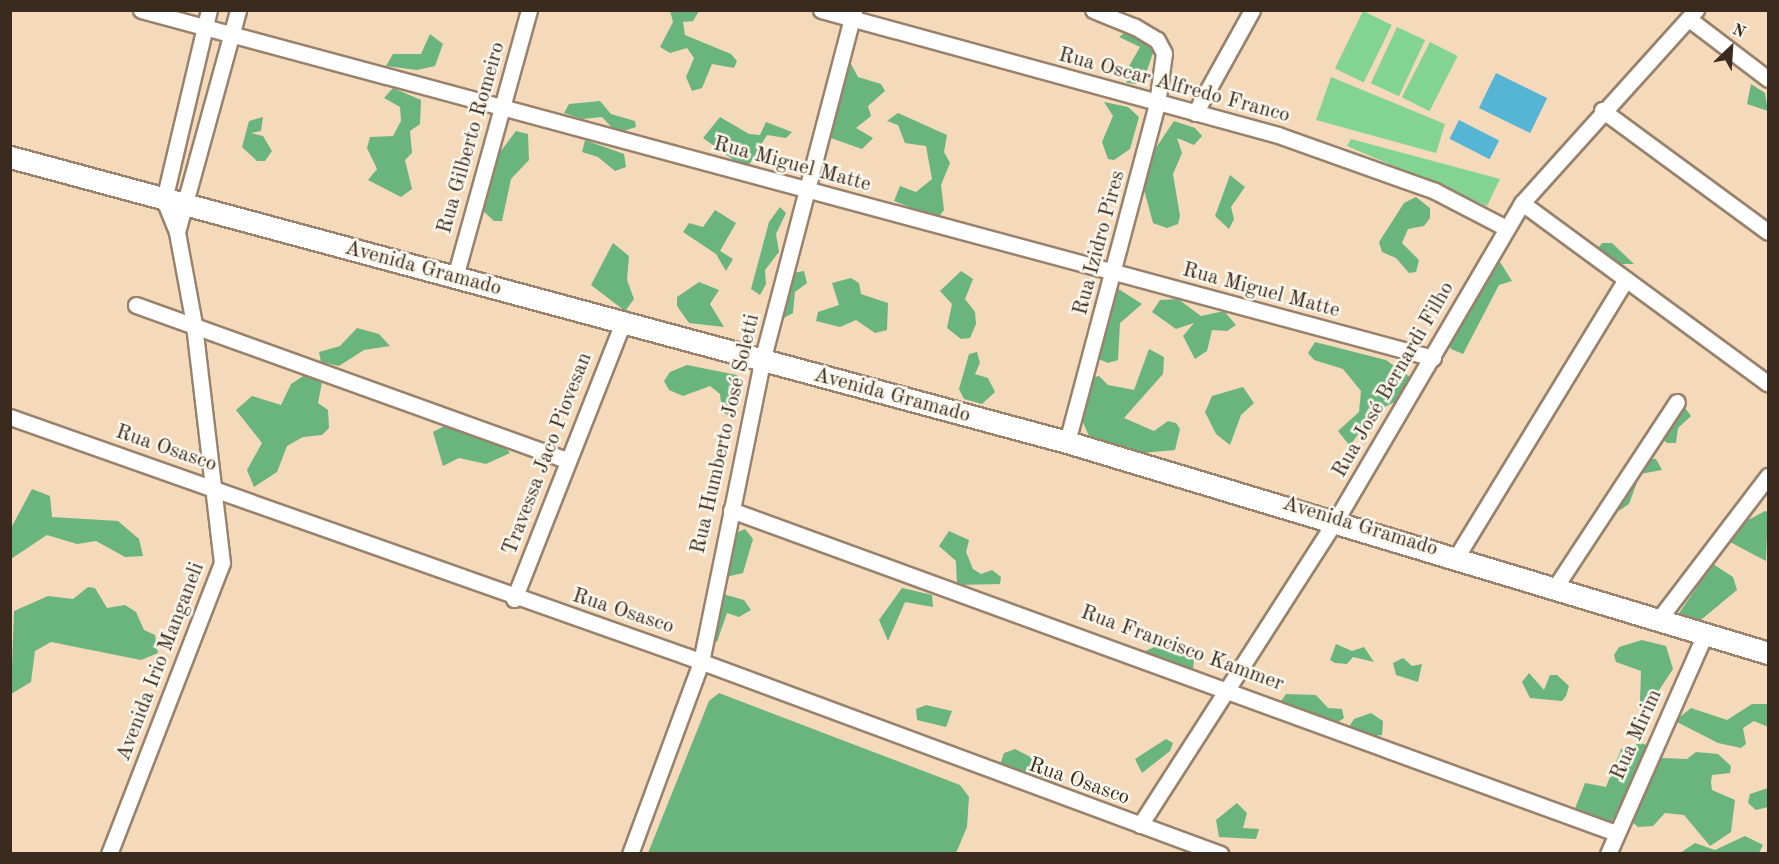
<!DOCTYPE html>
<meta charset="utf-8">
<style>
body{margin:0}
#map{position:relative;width:1779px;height:864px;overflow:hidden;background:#f4d9bb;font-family:"Old Standard TT",serif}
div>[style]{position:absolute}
.green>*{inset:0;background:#83d393;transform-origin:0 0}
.forest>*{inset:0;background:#6ab57d}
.water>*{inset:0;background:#56b4d4;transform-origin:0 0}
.roads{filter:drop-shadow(2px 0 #98826c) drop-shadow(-2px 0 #98826c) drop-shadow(0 2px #98826c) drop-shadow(0 -2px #98826c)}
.street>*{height:15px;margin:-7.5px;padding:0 7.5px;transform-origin:7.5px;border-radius:7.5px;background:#fff}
.secondary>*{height:21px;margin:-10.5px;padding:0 10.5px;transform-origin:10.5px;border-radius:10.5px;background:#fff}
span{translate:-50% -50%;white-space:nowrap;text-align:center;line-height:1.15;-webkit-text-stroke:5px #fbf7ec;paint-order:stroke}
.street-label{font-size:21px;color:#3b2a1e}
.frame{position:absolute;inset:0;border:12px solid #3b2a1e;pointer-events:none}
.north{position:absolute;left:1701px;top:18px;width:60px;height:60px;-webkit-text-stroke:4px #fbf7ec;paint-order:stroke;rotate:25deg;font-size:16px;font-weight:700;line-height:24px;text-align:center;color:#3b2a1e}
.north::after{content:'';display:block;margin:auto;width:21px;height:27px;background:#3b2a1e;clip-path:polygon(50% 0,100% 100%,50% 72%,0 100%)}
</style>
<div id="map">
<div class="green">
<i style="left:1363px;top:11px;width:32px;height:64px;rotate:26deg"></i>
<i style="left:1397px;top:27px;width:31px;height:62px;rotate:25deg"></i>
<i style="left:1430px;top:42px;width:31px;height:62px;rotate:27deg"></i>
<i style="clip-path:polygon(1331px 77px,1445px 124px,1436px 153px,1316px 120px)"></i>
<i style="clip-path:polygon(1351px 139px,1500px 179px,1487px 206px,1347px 146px)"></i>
</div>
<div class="forest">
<i style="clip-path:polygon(670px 11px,699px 11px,693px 21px,683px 22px,685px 35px,731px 54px,737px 61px,734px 68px,712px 64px,702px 88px,692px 91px,686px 77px,694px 58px,687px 48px,670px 53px,660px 47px,673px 22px)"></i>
<i style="clip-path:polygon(1128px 30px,1151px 44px,1153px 53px,1144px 79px,1135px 84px,1127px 83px,1124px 75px,1140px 47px,1119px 37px)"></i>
<i style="clip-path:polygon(430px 34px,443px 44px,435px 66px,417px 70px,386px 66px,393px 54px,421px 54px)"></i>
<i style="clip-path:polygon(850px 62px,858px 77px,881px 84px,885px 91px,868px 106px,871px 116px,856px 128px,873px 138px,862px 149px,828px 137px)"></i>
<i style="clip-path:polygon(1751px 84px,1765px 93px,1768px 111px,1747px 104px)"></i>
<i style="clip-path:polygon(393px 88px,421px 100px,420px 124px,410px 131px,412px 153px,405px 160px,412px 189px,401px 197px,368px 180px,377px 169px,367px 148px,370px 137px,393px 136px,401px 121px,400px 107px,384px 98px)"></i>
<i style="clip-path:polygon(600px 101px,611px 114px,635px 121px,636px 127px,617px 133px,602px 117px,582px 119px,564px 113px,569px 104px)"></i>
<i style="clip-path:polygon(1104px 102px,1128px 107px,1139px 117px,1130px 149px,1114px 160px,1108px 159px,1102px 142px,1113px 116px)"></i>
<i style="clip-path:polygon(898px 113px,947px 135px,944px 152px,950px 163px,941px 185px,944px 210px,938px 218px,894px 201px,900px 186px,916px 192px,932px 179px,926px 146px,905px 143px,898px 125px,887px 121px)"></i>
<i style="clip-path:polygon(263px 117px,261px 131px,251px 133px,263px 136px,272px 151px,265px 161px,257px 161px,242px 147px,249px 121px)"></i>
<i style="clip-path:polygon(720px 117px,749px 134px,760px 135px,766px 122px,792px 132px,786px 138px,767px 135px,749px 165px,742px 166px,703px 138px)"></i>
<i style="clip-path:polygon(1174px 121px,1195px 128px,1202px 136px,1194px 145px,1177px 138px,1182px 153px,1173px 174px,1180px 216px,1178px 224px,1167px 228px,1153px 223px,1143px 186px,1147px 161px)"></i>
<i style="clip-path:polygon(516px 131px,528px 134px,529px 160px,511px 179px,502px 221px,494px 221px,481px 209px,494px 160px)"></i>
<i style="clip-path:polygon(585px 140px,624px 154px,626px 167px,615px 171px,598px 157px,582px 152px)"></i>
<i style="clip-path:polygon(1230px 175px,1245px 187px,1231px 207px,1234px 219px,1229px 229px,1215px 216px)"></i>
<i style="clip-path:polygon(1416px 197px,1430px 208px,1430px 218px,1424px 226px,1408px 229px,1402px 243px,1419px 260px,1416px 272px,1409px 273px,1396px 258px,1382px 252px,1379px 242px,1404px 203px)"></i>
<i style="clip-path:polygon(780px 207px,786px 213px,776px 234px,779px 252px,765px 270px,766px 284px,760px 295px,751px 289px,769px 222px)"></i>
<i style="clip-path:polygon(715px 210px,736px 223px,720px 251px,733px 259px,726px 271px,716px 254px,683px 232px,689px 223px,703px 227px)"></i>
<i style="clip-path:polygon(613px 243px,629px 256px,627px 280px,634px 299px,625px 311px,591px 285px)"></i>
<i style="clip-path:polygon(1602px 243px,1612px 243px,1634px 264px,1604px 264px,1596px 251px)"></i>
<i style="clip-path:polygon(1500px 262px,1512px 281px,1499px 285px,1463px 354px,1451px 349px,1448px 342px)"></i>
<i style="clip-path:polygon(804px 271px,807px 283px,795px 292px,793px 313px,780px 320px,792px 273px)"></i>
<i style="clip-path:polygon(961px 271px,973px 279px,965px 299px,975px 312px,976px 324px,970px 338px,961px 339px,947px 328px,952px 304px,940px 291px)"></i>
<i style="clip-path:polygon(851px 278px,859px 283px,861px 294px,888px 303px,887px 330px,875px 333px,856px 320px,840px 327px,816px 321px,818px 312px,839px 305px,832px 283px)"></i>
<i style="clip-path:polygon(699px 282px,719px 290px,710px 304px,724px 327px,689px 323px,677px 306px,677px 297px)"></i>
<i style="clip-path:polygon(1117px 288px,1142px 304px,1120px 323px,1118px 360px,1108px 363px,1096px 358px)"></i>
<i style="clip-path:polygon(1178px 299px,1201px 316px,1224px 311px,1236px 325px,1227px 331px,1212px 330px,1207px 351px,1195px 359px,1183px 336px,1194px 323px,1176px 329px,1152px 312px,1160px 300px)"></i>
<i style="clip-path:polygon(357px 328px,379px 334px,390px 346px,364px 350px,339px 366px,321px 362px,319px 352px,340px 346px)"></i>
<i style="clip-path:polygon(1315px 342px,1386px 360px,1410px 377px,1399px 400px,1372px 413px,1350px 446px,1338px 431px,1359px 412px,1361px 391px,1343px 369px,1314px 360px,1308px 353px)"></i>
<i style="clip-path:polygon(1149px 349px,1164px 357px,1163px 374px,1124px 418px,1154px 431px,1168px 421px,1176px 423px,1180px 429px,1175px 450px,1132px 454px,1089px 436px,1082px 420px,1090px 378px,1099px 376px,1108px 385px,1134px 390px)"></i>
<i style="clip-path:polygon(977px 352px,980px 363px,975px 374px,988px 378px,995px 392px,982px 404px,964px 399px,959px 389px,969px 354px)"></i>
<i style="clip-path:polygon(687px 365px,737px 375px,741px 385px,730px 416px,722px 412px,720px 394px,710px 386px,683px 396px,669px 390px,664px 381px,670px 372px)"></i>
<i style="clip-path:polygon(308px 373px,322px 382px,318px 403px,328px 410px,329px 428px,322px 435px,303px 437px,287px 446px,277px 472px,254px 487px,247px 470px,262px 443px,236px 410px,252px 396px,281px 405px,291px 384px)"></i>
<i style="clip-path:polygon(1243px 387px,1254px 403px,1241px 415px,1230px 445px,1216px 434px,1205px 412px,1212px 396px)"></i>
<i style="clip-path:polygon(1680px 401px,1691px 416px,1678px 428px,1676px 443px,1667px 443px,1660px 437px)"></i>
<i style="clip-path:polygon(450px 423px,500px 440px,510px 453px,486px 464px,459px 458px,443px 466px,433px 432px)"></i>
<i style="clip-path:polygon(1640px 457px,1656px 459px,1662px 470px,1640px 474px,1629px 504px,1608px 518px,1624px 498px)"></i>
<i style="clip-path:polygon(32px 489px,50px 496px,52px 517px,118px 521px,139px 539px,143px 556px,125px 557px,96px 541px,77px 544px,47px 535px,11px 559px,11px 528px)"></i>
<i style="clip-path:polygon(1765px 511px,1768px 512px,1766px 561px,1730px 542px,1748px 520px)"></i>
<i style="clip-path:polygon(745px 529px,753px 539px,743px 573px,722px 578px,733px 534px)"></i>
<i style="clip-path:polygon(949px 531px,969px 540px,966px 552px,973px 569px,981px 574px,992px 570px,1001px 577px,1000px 584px,957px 585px,956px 561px,939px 546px)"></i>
<i style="clip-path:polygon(1713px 564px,1733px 577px,1737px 590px,1696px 624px,1677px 616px)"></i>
<i style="clip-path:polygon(88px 587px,95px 588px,107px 608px,125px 605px,136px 612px,144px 630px,155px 635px,158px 653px,141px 660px,51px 642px,35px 651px,31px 682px,11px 694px,14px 611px,48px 596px,73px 599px)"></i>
<i style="clip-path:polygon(902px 588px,932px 595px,933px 607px,905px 602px,888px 641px,879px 620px)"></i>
<i style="clip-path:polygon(723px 594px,744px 600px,751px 610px,739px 617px,727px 613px,717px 642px,712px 639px,717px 595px)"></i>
<i style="clip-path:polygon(1642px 640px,1666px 646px,1673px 669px,1648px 707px,1640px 701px,1641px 671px,1616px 662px,1614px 655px,1619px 647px)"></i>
<i style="clip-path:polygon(1163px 643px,1194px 660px,1193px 669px,1141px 653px)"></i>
<i style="clip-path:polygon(1336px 644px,1352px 651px,1364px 647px,1374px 662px,1353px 657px,1347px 664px,1335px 663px,1330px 660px)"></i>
<i style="clip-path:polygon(1403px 658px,1412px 666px,1422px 664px,1418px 682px,1396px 675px,1393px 663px)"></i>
<i style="clip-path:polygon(1529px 673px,1544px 690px,1550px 675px,1557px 675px,1569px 686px,1566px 696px,1562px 701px,1530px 698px,1522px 682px)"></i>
<i style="clip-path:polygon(719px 693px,960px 785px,969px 797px,967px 827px,956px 853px,648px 853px,709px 701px)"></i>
<i style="clip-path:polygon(1286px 694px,1316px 695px,1328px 708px,1342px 709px,1344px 718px,1334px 725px,1300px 708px,1285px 709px,1281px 701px)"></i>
<i style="clip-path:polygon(1752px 704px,1768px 704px,1768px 727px,1754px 721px,1743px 728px,1746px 744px,1741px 748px,1718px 743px,1675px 721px,1691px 708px,1727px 720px)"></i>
<i style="clip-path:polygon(926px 705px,952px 711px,946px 727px,917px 720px,916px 709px)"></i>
<i style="clip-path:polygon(1371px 713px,1383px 721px,1382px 735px,1365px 737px,1347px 730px,1354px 719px)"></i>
<i style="clip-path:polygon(1166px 739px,1173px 743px,1170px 751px,1142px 773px,1135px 759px)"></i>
<i style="clip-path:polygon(1641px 743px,1649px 746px,1644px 758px,1611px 823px,1605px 827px,1572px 816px,1585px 783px,1606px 787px,1621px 749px)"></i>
<i style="clip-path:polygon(1015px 749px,1046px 765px,1044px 777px,1013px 773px,1000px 765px,1004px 753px)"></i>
<i style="clip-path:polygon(1696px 752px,1718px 754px,1731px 766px,1730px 773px,1712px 775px,1711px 782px,1712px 790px,1735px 800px,1731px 832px,1710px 846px,1684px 815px,1665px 813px,1653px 826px,1638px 827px,1628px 818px,1652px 766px,1662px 758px,1687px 759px)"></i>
<i style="clip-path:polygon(1768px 788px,1768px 807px,1756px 810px,1748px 803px,1750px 794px)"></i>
<i style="clip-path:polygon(1237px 803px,1247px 813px,1243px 828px,1259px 829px,1256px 839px,1219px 837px,1216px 820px)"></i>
<i style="clip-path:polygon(1745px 836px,1763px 845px,1759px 853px,1680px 853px,1695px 843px,1715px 850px)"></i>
</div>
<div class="water">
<i style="left:1496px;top:73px;width:57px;height:39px;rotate:26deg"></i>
<i style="left:1459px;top:120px;width:45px;height:21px;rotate:27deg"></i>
</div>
<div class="roads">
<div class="street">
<i style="left:141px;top:10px;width:1338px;rotate:15.07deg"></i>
<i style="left:821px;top:10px;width:474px;rotate:15.3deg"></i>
<i style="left:1278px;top:135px;width:167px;rotate:19.6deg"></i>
<i style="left:1435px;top:191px;width:80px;rotate:27.5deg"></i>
<i style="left:1689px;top:19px;width:99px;rotate:37.2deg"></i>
<i style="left:1602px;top:110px;width:206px;rotate:36.3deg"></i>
<i style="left:1195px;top:113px;width:118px;rotate:-61deg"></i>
<i style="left:1522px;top:203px;width:305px;rotate:36.3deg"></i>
<i style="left:177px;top:232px;width:230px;rotate:-74.6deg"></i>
<i style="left:455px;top:277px;width:277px;rotate:-74.5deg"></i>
<i style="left:136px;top:305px;width:458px;rotate:19.8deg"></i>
<i style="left:10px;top:417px;width:717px;rotate:19.47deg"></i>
<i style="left:686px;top:656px;width:570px;rotate:20.34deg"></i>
<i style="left:1067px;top:442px;width:350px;rotate:-75.1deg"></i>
<i style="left:1157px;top:104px;width:51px;rotate:-82.2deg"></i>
<i style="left:1164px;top:53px;width:15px;rotate:-118deg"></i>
<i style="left:1157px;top:40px;width:26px;rotate:-149deg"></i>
<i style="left:1135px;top:27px;width:45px;rotate:-158deg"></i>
<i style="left:731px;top:510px;width:942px;rotate:20.05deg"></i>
<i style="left:1457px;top:556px;width:324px;rotate:-58.6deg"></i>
<i style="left:1556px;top:586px;width:220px;rotate:-56.7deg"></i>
<i style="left:514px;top:599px;width:295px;rotate:-68.5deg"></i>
<i style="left:1659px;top:619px;width:180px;rotate:-52.7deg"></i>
<i style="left:1140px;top:825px;width:363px;rotate:-57.3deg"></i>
<i style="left:1336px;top:520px;width:368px;rotate:-59.6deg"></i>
<i style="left:1522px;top:203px;width:260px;rotate:-48deg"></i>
<i style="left:109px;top:854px;width:312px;rotate:-68.8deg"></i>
<i style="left:222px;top:563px;width:241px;rotate:-96.7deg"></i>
<i style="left:194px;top:324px;width:94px;rotate:-100.5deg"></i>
<i style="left:177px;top:232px;width:35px;rotate:-112deg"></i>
<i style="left:164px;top:200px;width:195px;rotate:-76.7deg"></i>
<i style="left:630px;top:854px;width:205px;rotate:-69.7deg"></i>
<i style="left:701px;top:662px;width:307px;rotate:-78.5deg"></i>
<i style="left:762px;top:361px;width:363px;rotate:-75.3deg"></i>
<i style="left:1608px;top:854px;width:240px;rotate:-66.2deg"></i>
</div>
<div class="secondary">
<i style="left:10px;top:157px;width:1095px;rotate:15.09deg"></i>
<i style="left:1067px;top:442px;width:732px;rotate:16.75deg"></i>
</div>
</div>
<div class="street-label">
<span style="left:1174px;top:86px;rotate:15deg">Rua Oscar Alfredo Franco</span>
<span style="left:472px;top:138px;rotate:-74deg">Rua Gilberto Romeiro</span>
<span style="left:792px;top:165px;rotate:15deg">Rua Miguel Matte</span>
<span style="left:1100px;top:243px;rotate:-75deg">Rua Izidro Pires</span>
<span style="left:423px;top:269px;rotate:15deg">Avenida Gramado</span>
<span style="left:1261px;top:291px;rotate:15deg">Rua Miguel Matte</span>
<span style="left:1394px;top:380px;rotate:-60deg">Rua José Bernardi Filho</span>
<span style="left:892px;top:396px;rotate:15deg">Avenida Gramado</span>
<span style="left:726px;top:434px;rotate:-77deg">Rua Humberto José Soletti</span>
<span style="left:166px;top:449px;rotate:19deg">Rua Osasco</span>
<span style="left:548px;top:454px;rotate:-69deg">Travessa Jaco Piovesan</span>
<span style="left:1360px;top:527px;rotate:17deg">Avenida Gramado</span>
<span style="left:623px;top:612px;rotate:18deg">Rua Osasco</span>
<span style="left:1182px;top:649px;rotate:20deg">Rua Francisco Kammer</span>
<span style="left:161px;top:662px;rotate:-69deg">Avenida Irio Manganeli</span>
<span style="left:1637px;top:735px;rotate:-66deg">Rua Mirim</span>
<span style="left:1079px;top:782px;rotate:19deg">Rua Osasco</span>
</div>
<div class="frame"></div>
<div class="north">N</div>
</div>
